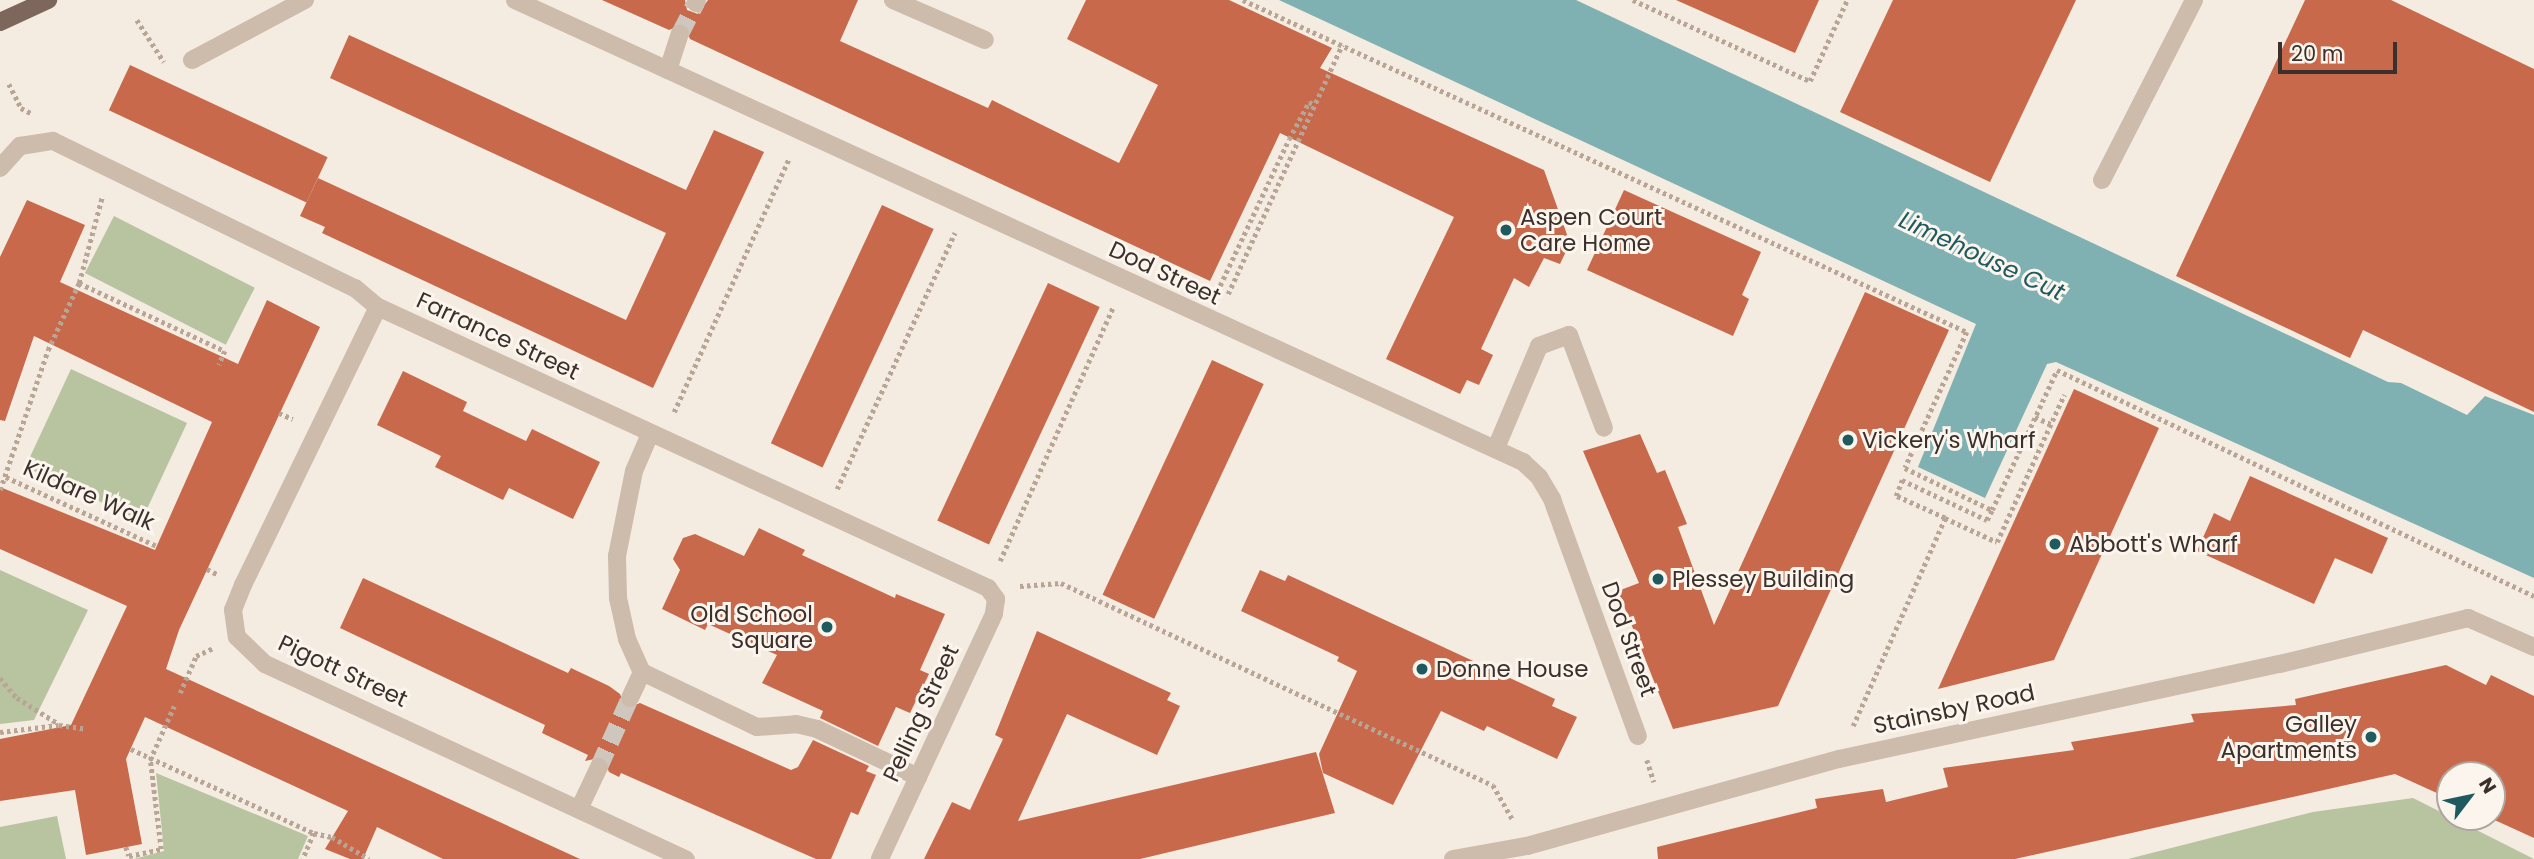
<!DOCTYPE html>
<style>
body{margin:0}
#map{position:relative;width:2534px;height:859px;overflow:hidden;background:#f4ebe1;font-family:Poppins,sans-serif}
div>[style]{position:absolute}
.green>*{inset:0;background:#b8c4a0;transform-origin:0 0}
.water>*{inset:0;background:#7fb0b2}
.building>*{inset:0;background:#c8694b;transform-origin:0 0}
.minor-tunnel>*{height:18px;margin-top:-9px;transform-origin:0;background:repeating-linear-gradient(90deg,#cfc6bd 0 18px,transparent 0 27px)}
.path>*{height:4.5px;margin-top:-2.25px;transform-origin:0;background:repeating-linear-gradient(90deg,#b9a596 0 3.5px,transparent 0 7px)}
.minor>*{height:18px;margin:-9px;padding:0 9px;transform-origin:9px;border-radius:9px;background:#cdbbac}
.major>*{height:18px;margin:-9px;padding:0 9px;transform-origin:9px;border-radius:9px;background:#7d675c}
.dots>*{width:19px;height:19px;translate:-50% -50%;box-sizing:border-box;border:4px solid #fbf5ee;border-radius:50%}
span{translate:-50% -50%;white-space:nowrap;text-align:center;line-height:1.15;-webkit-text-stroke:6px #fbf5ee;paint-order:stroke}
.poi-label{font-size:23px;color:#3b302b}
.left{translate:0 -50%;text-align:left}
.right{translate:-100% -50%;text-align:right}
.street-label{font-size:23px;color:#3b302b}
.water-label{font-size:24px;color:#1f5a5e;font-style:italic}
.north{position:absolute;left:2436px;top:761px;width:70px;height:70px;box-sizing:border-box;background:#fbf5ee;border:2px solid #aea6a0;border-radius:50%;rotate:58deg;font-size:19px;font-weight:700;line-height:28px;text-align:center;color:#3b302b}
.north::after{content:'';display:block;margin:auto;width:24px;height:32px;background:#1f5a5e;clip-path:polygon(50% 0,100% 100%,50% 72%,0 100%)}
.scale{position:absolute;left:2278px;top:42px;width:119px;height:32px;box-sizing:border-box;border:4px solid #3b302b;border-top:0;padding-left:9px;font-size:21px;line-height:24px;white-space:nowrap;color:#3b302b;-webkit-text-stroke:5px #fbf5ee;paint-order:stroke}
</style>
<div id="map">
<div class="green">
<i style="left:114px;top:216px;width:158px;height:64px;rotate:27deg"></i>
<i style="left:71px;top:369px;width:128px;height:108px;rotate:25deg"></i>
<i style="clip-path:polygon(0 570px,88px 610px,34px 720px,0 724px)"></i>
<i style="clip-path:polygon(156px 773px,308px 836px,298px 859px,134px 859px,164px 851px)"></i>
<i style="clip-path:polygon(2413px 798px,2534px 859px,2128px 859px,2313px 812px)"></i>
<i style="clip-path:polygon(57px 816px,66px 859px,0 859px,0 827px)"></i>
</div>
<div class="water">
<i style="clip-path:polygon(1279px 0,1576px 0,2388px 382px,2401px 383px,2467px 415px,2485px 396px,2534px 415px,2534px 578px,2056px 362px,2047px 364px,1985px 498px,1918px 467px,1976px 324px)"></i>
</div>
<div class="building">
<i style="clip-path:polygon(602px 0,685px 0,687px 10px,698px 14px,708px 0,858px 0,840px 41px,988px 108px,992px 100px,1119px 163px,1158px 85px,1067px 39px,1086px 0,1229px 0,1332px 48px,1320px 68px,1544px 170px,1570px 243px,1560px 264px,1544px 258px,1529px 287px,1514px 278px,1481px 349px,1493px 355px,1479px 385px,1467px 380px,1460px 394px,1386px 359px,1454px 217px,1280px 133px,1210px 281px,690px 39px,684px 24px,669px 30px)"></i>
<i style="clip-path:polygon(1676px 0,1819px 0,1795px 53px)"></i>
<i style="clip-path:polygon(1893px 0,2076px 0,1990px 182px,1840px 112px)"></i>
<i style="clip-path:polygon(2305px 0,2391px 0,2534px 69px,2534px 412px,2363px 330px,2350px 358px,2176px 276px)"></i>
<i style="clip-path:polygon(349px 35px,686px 190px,714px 130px,764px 152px,653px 388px,322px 233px,325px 227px,300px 216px,318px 178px,626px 320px,666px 233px,330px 78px)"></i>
<i style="left:130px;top:65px;width:218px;height:50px;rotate:25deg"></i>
<i style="clip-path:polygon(1624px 190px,1761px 252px,1742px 295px,1749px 299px,1733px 336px,1587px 270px)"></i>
<i style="clip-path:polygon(27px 200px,85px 225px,60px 282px,238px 364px,267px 300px,320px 327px,179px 630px,166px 669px,580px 859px,443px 859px,377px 827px,363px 859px,350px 859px,325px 849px,348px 811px,145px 717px,126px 759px,142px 844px,86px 855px,75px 790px,0 801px,0 739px,71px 725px,127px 606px,0 549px,0 487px,155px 550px,212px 422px,34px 336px,5px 421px,0 420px,0 257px)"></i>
<i style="left:882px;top:205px;width:57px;height:263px;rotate:25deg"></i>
<i style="left:1048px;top:283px;width:57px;height:262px;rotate:25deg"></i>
<i style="clip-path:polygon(1865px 292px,1949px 330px,1778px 706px,1673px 729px,1618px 591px,1639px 583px,1583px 451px,1640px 434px,1657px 473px,1665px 470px,1687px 524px,1678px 527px,1714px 625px)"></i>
<i style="left:1212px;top:360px;width:57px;height:259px;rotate:25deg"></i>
<i style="clip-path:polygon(403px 371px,467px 402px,463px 411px,526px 441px,532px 429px,600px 462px,573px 519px,509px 488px,503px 500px,435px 467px,441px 456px,377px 425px)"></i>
<i style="clip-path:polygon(2074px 389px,2159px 428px,2054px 660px,1938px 689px)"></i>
<i style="clip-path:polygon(2250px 476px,2388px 538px,2372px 574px,2335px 558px,2314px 604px,2197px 551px,2214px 513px,2230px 521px)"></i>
<i style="clip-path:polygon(759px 528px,805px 550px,802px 555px,895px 598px,896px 594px,945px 614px,920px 670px,929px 674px,910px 713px,896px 707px,878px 746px,820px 718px,823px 711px,762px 683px,777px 655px,708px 624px,705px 630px,662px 609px,680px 570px,673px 559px,683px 538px,695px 534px,744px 556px)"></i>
<i style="clip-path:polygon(1260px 570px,1285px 581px,1288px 575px,1555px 699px,1552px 706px,1577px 717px,1557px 759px,1487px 726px,1484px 731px,1441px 711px,1393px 805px,1323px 773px,1319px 754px,1357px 671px,1337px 661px,1339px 657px,1241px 611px)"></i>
<i style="clip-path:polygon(363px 578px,568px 673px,571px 668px,609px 686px,620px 694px,626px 709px,640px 703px,791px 770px,798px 767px,813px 740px,869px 766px,866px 771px,876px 775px,858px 815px,851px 812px,831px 859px,816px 859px,621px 773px,619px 777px,609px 772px,603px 757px,585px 761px,588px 755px,542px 733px,545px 725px,340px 628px)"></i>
<i style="clip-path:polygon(1037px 631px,1171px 693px,1167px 700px,1180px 706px,1157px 755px,1067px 714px,1018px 821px,1316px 752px,1335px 813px,1140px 859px,924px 859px,952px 802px,970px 810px,1003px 739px,995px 735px)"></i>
<i style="clip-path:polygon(2446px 665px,2486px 685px,2491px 675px,2534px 696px,2534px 838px,2488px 817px,2492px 817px,2492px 775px,2450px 775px,2450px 799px,2395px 774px,2015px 859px,1658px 859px,1657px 847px,1817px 808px,1815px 799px,1883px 789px,1886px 802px,1948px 787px,1943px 768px,2074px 750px,2071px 742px,2194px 722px,2191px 714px,2296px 705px,2295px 699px)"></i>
</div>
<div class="minor-tunnel">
<i style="left:680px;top:34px;width:35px;rotate:-63deg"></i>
<i style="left:599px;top:767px;width:76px;rotate:-65.8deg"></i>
</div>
<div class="path">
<i style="left:1243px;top:0;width:796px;rotate:24.63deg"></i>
<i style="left:1967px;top:332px;width:149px;rotate:114.5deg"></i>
<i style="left:1905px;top:468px;width:97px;rotate:25.8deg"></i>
<i style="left:1992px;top:510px;width:154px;rotate:-65.1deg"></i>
<i style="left:2057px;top:370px;width:528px;rotate:25.35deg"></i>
<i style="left:1633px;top:0;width:195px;rotate:24.6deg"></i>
<i style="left:1810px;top:81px;width:89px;rotate:-65.4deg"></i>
<i style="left:137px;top:20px;width:50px;rotate:57.3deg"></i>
<i style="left:9px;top:84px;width:27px;rotate:63deg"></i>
<i style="left:21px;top:108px;width:11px;rotate:27deg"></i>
<i style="left:79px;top:283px;width:161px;rotate:25deg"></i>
<i style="left:225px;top:351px;width:15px;rotate:113deg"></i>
<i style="left:1217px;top:292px;width:169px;rotate:-64.8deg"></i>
<i style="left:1289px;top:139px;width:42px;rotate:-61.6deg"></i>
<i style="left:1309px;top:102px;width:7px;rotate:27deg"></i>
<i style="left:1228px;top:294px;width:274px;rotate:-65.4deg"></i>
<i style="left:674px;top:412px;width:279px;rotate:-65.6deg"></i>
<i style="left:279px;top:413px;width:15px;rotate:23deg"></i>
<i style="left:2035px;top:417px;width:17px;rotate:24deg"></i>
<i style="left:6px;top:477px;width:166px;rotate:24.6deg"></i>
<i style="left:837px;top:489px;width:282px;rotate:-65.3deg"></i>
<i style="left:0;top:490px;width:148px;rotate:-71.1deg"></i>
<i style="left:48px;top:350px;width:74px;rotate:-65.2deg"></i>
<i style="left:79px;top:283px;width:89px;rotate:-75deg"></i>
<i style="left:1945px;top:518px;width:57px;rotate:24.8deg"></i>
<i style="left:1997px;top:542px;width:162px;rotate:-65.5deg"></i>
<i style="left:1000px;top:561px;width:278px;rotate:-66deg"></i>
<i style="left:207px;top:569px;width:11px;rotate:27deg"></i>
<i style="left:1020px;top:586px;width:41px;rotate:-4.2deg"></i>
<i style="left:1061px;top:583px;width:477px;rotate:25.1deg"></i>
<i style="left:1493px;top:785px;width:40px;rotate:60.3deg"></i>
<i style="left:0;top:678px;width:26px;rotate:50deg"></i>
<i style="left:17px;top:698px;width:49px;rotate:31.8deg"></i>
<i style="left:180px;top:693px;width:40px;rotate:-66.6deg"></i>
<i style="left:196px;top:656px;width:19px;rotate:-25deg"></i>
<i style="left:1853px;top:726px;width:227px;rotate:-66.1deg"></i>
<i style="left:1945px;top:518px;width:54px;rotate:-155.8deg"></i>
<i style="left:1896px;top:496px;width:17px;rotate:-69deg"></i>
<i style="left:1902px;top:480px;width:94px;rotate:25.2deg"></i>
<i style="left:1987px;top:520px;width:11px;rotate:-63deg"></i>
<i style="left:0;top:732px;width:59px;rotate:-6.8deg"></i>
<i style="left:59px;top:725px;width:27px;rotate:8deg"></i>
<i style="left:131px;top:749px;width:201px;rotate:24.7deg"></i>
<i style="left:314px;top:833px;width:28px;rotate:113deg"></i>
<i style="left:1647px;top:760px;width:23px;rotate:72deg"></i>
<i style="left:314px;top:833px;width:18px;rotate:13deg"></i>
<i style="left:332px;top:837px;width:43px;rotate:30.7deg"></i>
<i style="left:126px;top:847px;width:9px;rotate:72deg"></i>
<i style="left:129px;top:856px;width:33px;rotate:-12deg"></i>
<i style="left:161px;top:849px;width:90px;rotate:-97deg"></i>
<i style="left:150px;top:760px;width:59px;rotate:-66deg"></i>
</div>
<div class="minor">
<i style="left:515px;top:0;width:1109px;rotate:24.62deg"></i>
<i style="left:1523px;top:462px;width:22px;rotate:43deg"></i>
<i style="left:1539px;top:477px;width:26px;rotate:59deg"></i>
<i style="left:1552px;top:499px;width:252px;rotate:70.1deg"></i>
<i style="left:893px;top:0;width:100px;rotate:23.5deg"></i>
<i style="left:696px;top:3px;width:3px;rotate:-72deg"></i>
<i style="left:192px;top:60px;width:128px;rotate:-28deg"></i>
<i style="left:668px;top:70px;width:38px;rotate:-72deg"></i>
<i style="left:0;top:168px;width:30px;rotate:-48deg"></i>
<i style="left:20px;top:146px;width:33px;rotate:-9deg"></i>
<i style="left:53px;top:141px;width:336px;rotate:26deg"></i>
<i style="left:355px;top:288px;width:30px;rotate:40deg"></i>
<i style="left:378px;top:307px;width:672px;rotate:24.73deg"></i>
<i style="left:988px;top:588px;width:14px;rotate:54deg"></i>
<i style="left:996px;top:599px;width:15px;rotate:98deg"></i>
<i style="left:994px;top:614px;width:270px;rotate:115deg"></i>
<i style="left:2102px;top:180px;width:202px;rotate:-62.9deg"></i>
<i style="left:378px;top:307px;width:309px;rotate:115.9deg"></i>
<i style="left:243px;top:585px;width:27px;rotate:112deg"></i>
<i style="left:233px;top:610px;width:27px;rotate:82deg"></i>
<i style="left:237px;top:637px;width:39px;rotate:44deg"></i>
<i style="left:265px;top:664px;width:464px;rotate:24.9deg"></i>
<i style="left:650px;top:434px;width:40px;rotate:113.4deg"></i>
<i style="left:634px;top:471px;width:87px;rotate:101.3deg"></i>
<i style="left:617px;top:556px;width:42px;rotate:88.6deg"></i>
<i style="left:618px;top:598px;width:42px;rotate:77.6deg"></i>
<i style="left:627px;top:639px;width:36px;rotate:66deg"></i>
<i style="left:642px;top:672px;width:127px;rotate:25.6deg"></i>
<i style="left:757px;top:727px;width:39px;rotate:-4deg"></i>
<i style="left:796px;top:724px;width:22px;rotate:13deg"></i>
<i style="left:817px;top:729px;width:112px;rotate:25.4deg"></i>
<i style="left:1496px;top:448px;width:111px;rotate:-67.1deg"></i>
<i style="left:1539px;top:346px;width:32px;rotate:-20deg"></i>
<i style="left:1569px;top:335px;width:99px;rotate:69.4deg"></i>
<i style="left:630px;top:698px;width:29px;rotate:-65deg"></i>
<i style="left:580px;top:807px;width:44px;rotate:-64.6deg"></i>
<i style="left:1453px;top:859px;width:75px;rotate:-10deg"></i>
<i style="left:1527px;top:846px;width:324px;rotate:-15.6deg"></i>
<i style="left:1839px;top:759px;width:451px;rotate:-12.2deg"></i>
<i style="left:2280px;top:664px;width:194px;rotate:-13.7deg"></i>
<i style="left:2468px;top:618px;width:72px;rotate:23.7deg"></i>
</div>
<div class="major">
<i style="left:0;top:22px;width:53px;rotate:-24.6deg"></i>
</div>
<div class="dots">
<i style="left:1506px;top:230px;background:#1f5a5e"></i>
<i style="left:1848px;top:440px;background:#1f5a5e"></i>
<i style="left:2055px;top:544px;background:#1f5a5e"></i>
<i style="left:1658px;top:579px;background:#1f5a5e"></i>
<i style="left:827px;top:627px;background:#1f5a5e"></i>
<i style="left:1422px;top:669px;background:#1f5a5e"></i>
<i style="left:2371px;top:737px;background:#1f5a5e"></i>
</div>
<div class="poi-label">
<span class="left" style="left:1520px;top:230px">Aspen Court<br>Care Home</span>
<span class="left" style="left:1862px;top:440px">Vickery's Wharf</span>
<span class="left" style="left:2069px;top:544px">Abbott's Wharf</span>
<span class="left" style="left:1672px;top:579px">Plessey Building</span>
<span class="right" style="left:813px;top:627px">Old School<br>Square</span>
<span class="left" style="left:1436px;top:669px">Donne House</span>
<span class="right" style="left:2357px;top:737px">Galley<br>Apartments</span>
</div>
<div class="street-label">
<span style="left:1165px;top:273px;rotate:25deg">Dod Street</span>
<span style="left:498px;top:336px;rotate:25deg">Farrance Street</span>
<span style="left:89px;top:495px;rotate:24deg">Kildare Walk</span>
<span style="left:1629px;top:639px;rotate:70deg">Dod Street</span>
<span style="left:343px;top:671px;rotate:25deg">Pigott Street</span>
<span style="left:1954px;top:709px;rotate:-12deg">Stainsby Road</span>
<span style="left:921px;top:713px;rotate:-65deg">Pelling Street</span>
</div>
<div class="water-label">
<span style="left:1982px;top:256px;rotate:25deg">Limehouse Cut</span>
</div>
<div class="north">N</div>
<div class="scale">20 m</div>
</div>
